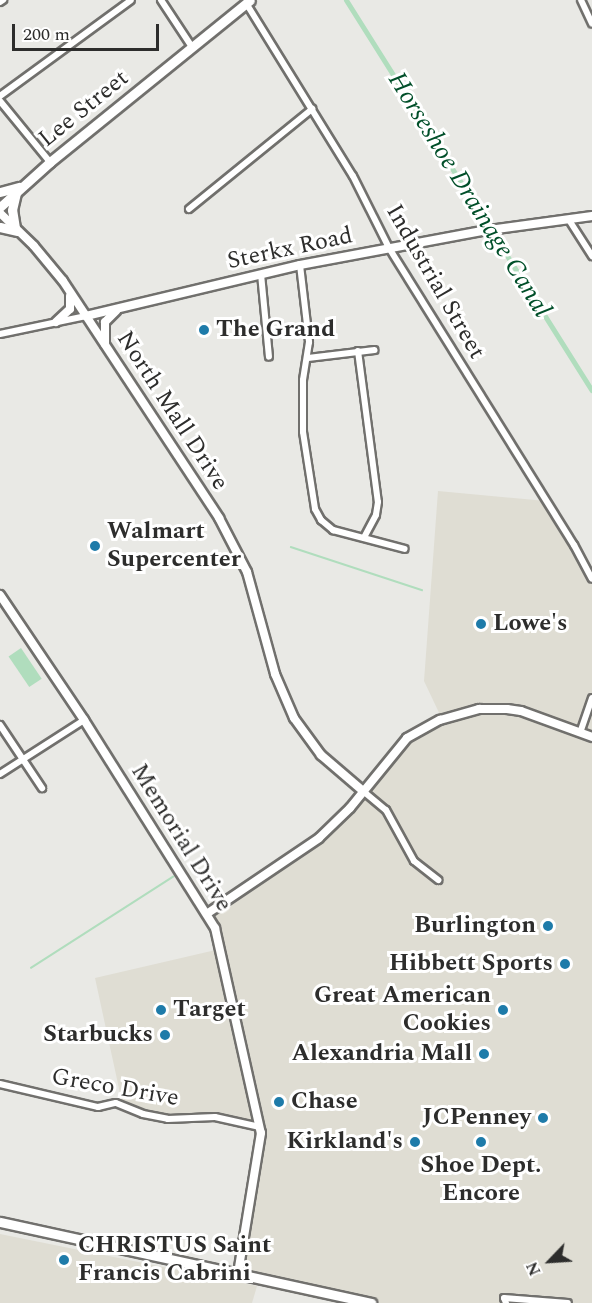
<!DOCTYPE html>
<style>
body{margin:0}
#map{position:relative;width:592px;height:1303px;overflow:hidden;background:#e9e9e5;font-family:Spectral,serif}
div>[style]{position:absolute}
.built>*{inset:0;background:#dfddd3}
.water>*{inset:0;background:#b0ddbd;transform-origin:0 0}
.stream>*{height:1.5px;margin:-0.75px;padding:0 0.75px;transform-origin:0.75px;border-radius:0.75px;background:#b0ddbd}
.canal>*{height:5px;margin:-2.5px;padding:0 2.5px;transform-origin:2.5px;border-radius:2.5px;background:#b0ddbd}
.roads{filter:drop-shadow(2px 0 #71706d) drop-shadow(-2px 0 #71706d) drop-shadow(0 2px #71706d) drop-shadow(0 -2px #71706d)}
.street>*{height:6px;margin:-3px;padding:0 3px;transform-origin:3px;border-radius:3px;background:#fff}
.secondary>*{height:8px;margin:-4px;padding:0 4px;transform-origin:4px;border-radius:4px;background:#fff}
.primary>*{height:9px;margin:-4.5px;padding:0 4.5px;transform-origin:4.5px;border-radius:4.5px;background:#fff}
.dots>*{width:16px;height:16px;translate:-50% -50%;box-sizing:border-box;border:3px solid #fff;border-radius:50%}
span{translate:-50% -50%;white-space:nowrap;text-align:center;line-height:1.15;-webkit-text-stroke:6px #fff;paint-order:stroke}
.street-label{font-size:24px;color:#2d2d2c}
.poi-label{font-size:24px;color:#2d2d2c;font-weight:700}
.left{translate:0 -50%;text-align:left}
.right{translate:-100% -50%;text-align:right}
.water-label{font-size:26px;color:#004f29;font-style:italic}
.north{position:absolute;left:520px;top:1231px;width:60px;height:60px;-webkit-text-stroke:4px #fff;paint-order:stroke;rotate:245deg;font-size:16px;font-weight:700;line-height:24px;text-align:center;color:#2d2d2c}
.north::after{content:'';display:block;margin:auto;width:21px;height:27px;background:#2d2d2c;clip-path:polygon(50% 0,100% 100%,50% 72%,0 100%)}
.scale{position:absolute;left:12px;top:24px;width:147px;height:27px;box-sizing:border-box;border:3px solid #2d2d2c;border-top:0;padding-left:8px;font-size:18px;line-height:21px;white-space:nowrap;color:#2d2d2c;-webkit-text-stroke:4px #fff;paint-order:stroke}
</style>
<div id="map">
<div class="built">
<i style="clip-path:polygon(438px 491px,546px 501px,592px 579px,592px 1303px,371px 1303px,238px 1273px,260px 1127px,235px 1121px,168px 1119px,123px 1107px,95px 978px,220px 949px,208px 913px,319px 838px,407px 738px,442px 719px,424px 681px)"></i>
<i style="clip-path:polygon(0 1234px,257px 1286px,252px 1303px,0 1303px)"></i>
</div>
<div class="water">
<i style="left:21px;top:648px;width:37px;height:15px;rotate:56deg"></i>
</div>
<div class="stream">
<i style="left:291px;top:547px;width:138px;rotate:18.2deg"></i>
<i style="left:31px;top:968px;width:169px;rotate:-32.7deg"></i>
</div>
<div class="canal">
<i style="left:346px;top:0;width:461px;rotate:57.8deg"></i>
</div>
<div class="roads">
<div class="street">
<i style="left:161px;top:0;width:56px;rotate:56.6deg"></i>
<i style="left:581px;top:0;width:26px;rotate:65deg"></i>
<i style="left:0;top:2px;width:4px;rotate:-34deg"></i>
<i style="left:246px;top:3px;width:203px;rotate:58.3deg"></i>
<i style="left:353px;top:176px;width:80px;rotate:63.4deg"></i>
<i style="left:389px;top:248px;width:350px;rotate:58.1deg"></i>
<i style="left:574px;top:545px;width:38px;rotate:62deg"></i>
<i style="left:0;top:96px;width:162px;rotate:-36.2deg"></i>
<i style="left:0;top:101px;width:79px;rotate:50.7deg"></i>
<i style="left:189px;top:209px;width:159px;rotate:-39.1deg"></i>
<i style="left:569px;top:220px;width:43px;rotate:57.4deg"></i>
<i style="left:300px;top:265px;width:78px;rotate:83.3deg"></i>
<i style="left:309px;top:342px;width:38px;rotate:99deg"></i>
<i style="left:303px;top:380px;width:52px;rotate:90deg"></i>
<i style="left:303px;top:432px;width:78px;rotate:81.1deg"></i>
<i style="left:315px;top:509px;width:13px;rotate:61deg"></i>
<i style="left:321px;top:520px;width:16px;rotate:40deg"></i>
<i style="left:333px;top:530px;width:74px;rotate:14.8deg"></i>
<i style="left:261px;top:274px;width:83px;rotate:84.5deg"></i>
<i style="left:0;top:334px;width:88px;rotate:-11.8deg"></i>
<i style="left:358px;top:351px;width:152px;rotate:82.5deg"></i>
<i style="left:378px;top:502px;width:13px;rotate:99deg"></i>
<i style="left:376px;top:515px;width:26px;rotate:118deg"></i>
<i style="left:308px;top:358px;width:67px;rotate:-6.8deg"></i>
<i style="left:0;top:725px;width:76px;rotate:56.3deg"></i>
<i style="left:580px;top:733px;width:37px;rotate:-71deg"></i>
<i style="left:0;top:774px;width:100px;rotate:-32.7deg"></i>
<i style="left:363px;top:791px;width:30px;rotate:40deg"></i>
<i style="left:386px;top:810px;width:58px;rotate:61.2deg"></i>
<i style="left:414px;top:861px;width:31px;rotate:38deg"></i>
<i style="left:0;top:1084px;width:101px;rotate:13.2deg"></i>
<i style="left:98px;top:1107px;width:18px;rotate:-13deg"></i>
<i style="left:116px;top:1103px;width:29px;rotate:22deg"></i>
<i style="left:143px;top:1114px;width:25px;rotate:11deg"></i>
<i style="left:168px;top:1119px;width:47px;rotate:-2.4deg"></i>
<i style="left:215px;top:1117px;width:46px;rotate:12.5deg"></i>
<i style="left:506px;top:1303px;width:5px;rotate:-112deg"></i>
<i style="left:504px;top:1298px;width:64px;rotate:4.5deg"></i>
</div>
<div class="secondary">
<i style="left:0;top:213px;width:47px;rotate:44.1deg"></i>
<i style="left:34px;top:246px;width:45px;rotate:50.4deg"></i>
<i style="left:63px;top:281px;width:284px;rotate:56.6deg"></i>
<i style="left:219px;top:518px;width:61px;rotate:62.6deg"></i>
<i style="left:247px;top:572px;width:106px;rotate:74.6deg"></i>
<i style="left:275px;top:674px;width:48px;rotate:66.6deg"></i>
<i style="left:294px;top:718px;width:46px;rotate:53.9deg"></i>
<i style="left:321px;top:755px;width:55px;rotate:40.6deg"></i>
<i style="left:86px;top:316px;width:220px;rotate:-13.4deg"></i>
<i style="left:300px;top:265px;width:185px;rotate:-10.6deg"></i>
<i style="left:482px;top:231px;width:111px;rotate:-7.8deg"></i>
<i style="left:56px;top:322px;width:19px;rotate:-43deg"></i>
<i style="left:70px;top:309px;width:13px;rotate:-90deg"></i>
<i style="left:105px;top:344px;width:22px;rotate:-90deg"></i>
<i style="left:105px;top:322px;width:16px;rotate:-45deg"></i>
<i style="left:0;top:595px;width:151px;rotate:56.1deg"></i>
<i style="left:84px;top:720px;width:246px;rotate:57.8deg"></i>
<i style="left:215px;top:928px;width:210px;rotate:77.4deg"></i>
<i style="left:261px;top:1133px;width:142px;rotate:99.3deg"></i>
<i style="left:208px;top:913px;width:134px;rotate:-34deg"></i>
<i style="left:319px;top:838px;width:43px;rotate:-44.1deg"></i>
<i style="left:350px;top:808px;width:90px;rotate:-50.8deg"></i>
<i style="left:407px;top:738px;width:38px;rotate:-29deg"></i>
<i style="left:440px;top:720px;width:41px;rotate:-15.8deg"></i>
<i style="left:479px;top:709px;width:28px"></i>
<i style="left:507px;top:709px;width:14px;rotate:8deg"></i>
<i style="left:521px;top:711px;width:76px;rotate:20.1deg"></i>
</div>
<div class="primary">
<i style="left:0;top:192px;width:20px;rotate:-15deg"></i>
<i style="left:0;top:207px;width:67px;rotate:-42deg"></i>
<i style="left:50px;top:162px;width:257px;rotate:-39deg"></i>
<i style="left:0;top:227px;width:18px;rotate:13deg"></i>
<i style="left:15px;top:228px;width:18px;rotate:-99deg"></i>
<i style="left:12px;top:210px;width:18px;rotate:-77deg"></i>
<i style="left:0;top:1222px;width:380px;rotate:12.3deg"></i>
</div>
</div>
<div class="dots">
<i style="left:204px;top:330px;background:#1e7ba9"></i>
<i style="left:95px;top:546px;background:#1e7ba9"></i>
<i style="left:481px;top:624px;background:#1e7ba9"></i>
<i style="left:548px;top:926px;background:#1e7ba9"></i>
<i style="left:565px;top:964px;background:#1e7ba9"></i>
<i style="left:161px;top:1010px;background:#1e7ba9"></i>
<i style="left:503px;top:1010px;background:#1e7ba9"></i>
<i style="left:165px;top:1035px;background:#1e7ba9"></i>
<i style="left:484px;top:1054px;background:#1e7ba9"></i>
<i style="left:279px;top:1102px;background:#1e7ba9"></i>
<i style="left:543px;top:1118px;background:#1e7ba9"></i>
<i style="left:415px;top:1142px;background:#1e7ba9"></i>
<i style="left:481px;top:1142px;background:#1e7ba9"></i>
<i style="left:64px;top:1260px;background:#1e7ba9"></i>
</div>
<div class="street-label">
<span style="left:84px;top:109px;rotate:-39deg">Lee Street</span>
<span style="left:290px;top:249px;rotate:-12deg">Sterkx Road</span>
<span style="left:435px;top:282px;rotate:60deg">Industrial Street</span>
<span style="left:172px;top:411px;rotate:57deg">North Mall Drive</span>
<span style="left:181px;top:838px;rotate:58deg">Memorial Drive</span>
<span style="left:115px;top:1088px;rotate:10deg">Greco Drive</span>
</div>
<div class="poi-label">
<span class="left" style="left:216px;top:330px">The Grand</span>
<span class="left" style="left:107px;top:546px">Walmart<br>Supercenter</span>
<span class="left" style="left:493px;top:624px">Lowe's</span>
<span class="right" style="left:536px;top:926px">Burlington</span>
<span class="right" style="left:553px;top:964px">Hibbett Sports</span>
<span class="right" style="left:491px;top:1010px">Great American<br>Cookies</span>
<span class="left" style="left:173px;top:1010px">Target</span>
<span class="right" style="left:153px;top:1035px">Starbucks</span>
<span class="right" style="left:472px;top:1054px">Alexandria Mall</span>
<span class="left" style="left:291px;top:1102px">Chase</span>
<span class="right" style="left:531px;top:1118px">JCPenney</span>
<span class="right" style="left:403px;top:1142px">Kirkland's</span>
<span style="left:481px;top:1180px">Shoe Dept.<br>Encore</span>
<span class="left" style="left:78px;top:1260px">CHRISTUS Saint<br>Francis Cabrini</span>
</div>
<div class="water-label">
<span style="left:469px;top:195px;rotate:58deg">Horseshoe Drainage Canal</span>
</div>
<div class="north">N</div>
<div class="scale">200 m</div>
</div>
